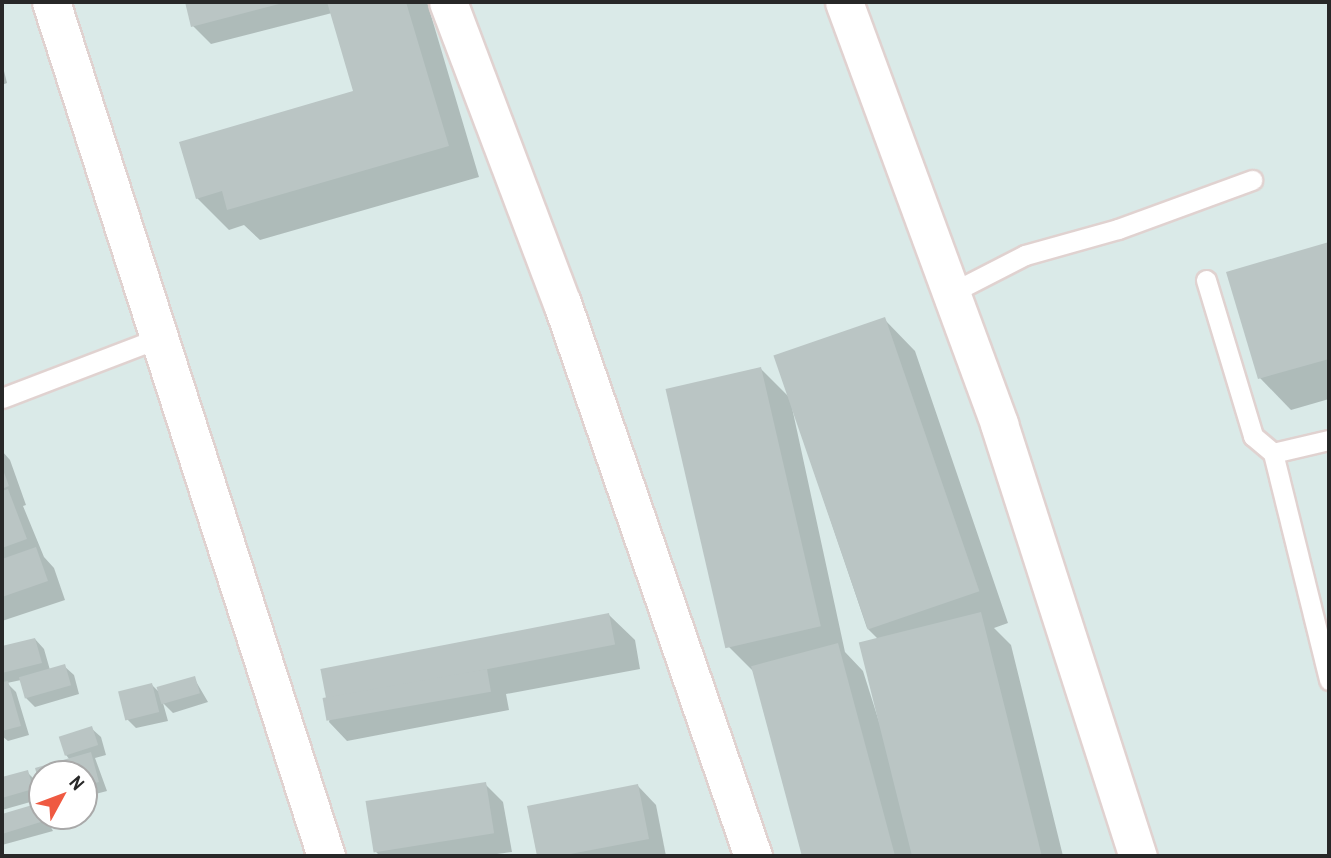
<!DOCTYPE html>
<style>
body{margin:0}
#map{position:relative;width:1331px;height:858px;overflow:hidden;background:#daeae8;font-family:"Archivo Narrow",sans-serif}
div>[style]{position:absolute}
.shadow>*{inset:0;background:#0003}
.building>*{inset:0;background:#bac5c4;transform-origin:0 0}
.roads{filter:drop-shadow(2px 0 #e0d2d0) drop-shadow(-2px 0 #e0d2d0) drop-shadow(0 2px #e0d2d0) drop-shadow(0 -2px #e0d2d0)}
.lane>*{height:19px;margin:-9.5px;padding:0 9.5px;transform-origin:9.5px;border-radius:9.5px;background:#fff}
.street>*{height:37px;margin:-18.5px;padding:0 18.5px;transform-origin:18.5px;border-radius:18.5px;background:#fff}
span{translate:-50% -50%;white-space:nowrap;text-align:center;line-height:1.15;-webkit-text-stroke:5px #fff;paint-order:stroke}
.frame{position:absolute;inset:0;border:4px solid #282828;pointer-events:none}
.north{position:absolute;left:28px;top:760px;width:70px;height:70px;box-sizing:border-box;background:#fff;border:2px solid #a9a9a9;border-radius:50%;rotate:49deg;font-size:19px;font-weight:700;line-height:28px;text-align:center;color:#282828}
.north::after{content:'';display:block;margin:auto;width:24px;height:32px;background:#ef5a42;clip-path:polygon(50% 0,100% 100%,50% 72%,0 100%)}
</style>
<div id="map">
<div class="shadow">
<i style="clip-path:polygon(187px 2px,427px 2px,479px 177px,260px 240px,244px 225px,229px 230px,197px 198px,356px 92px,332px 13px,211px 44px,193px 26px)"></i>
<i style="clip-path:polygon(2px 63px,7px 83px,2px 85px)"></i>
<i style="clip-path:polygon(1329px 244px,1329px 399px,1291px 410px,1260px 378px,1229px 273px)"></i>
<i style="clip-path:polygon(evenodd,884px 319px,915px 351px,1008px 623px,994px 628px,1011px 645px,1063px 856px,804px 856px,755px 673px,729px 647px,761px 369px,789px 397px,884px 319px,791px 403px,867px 628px,878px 639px,887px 747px,863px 671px,845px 652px,791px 403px)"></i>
<i style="clip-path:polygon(2px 451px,10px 460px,26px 505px,23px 506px,44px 557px,54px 568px,65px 600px,2px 621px)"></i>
<i style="clip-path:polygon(609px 615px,635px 640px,640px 669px,506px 694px,509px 710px,347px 741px,329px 722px,333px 701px,328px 696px)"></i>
<i style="clip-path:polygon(35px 639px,44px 649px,50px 670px,64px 666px,74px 675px,79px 694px,35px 707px,26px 698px,21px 680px,7px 683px,16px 692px,29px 735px,8px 741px,2px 736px,2px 648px)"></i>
<i style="clip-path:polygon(194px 678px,208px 702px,173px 713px,163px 703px,168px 721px,136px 728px,127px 719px,152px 685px,161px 694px)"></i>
<i style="clip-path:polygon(91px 728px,101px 737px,106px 755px,95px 758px,107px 791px,84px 797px,84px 774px,42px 774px,42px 785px,37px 769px,70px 760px,66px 755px)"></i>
<i style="clip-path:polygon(27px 772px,36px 781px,41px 799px,2px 810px,2px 779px)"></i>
<i style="clip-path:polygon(485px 784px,503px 802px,512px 852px,482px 856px,380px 856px,376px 852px)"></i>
<i style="clip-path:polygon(638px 786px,656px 805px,666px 856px,538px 856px,529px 808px)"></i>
<i style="clip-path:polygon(39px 805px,53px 831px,2px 845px,2px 816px)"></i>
</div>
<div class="building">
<i style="clip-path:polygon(185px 2px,283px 2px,283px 3px,191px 27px)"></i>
<i style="clip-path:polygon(327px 2px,406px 2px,449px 146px,227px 210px,222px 191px,196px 199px,179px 142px,353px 91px)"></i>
<i style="clip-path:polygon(1329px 242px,1329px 359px,1258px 379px,1226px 272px)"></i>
<i style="left:885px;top:317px;width:290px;height:118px;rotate:71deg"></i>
<i style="left:761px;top:367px;width:266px;height:98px;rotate:77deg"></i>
<i style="clip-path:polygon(2px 467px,9px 486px,2px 489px)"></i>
<i style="clip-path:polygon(8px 489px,27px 539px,2px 548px,2px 491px)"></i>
<i style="clip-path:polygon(36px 547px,48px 581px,2px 597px,2px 559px)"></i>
<i style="left:981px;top:612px;width:251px;height:126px;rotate:76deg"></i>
<i style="left:609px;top:613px;width:32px;height:294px;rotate:79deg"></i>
<i style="clip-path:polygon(35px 638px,42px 663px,2px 673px,2px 646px)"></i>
<i style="left:838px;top:643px;width:220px;height:90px;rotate:75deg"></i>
<i style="left:65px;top:664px;width:22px;height:48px;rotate:74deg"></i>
<i style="left:487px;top:669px;width:23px;height:167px;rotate:80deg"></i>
<i style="left:195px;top:676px;width:18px;height:40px;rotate:74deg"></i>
<i style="clip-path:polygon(8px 681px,21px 726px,2px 731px,2px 682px)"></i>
<i style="left:152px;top:683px;width:30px;height:35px;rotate:76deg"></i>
<i style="left:92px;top:726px;width:20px;height:35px;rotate:72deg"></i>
<i style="clip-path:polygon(91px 752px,99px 782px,84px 786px,84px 774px,42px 774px,41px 789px,35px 768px)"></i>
<i style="clip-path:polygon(28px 770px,33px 789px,2px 798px,2px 777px)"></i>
<i style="left:486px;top:782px;width:52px;height:122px;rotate:81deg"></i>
<i style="clip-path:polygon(638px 784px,649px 839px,560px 856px,537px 856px,527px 806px)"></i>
<i style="clip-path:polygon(39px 803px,44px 821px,2px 834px,2px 814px)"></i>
</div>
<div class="roads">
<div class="lane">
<i style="left:1206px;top:280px;width:163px;rotate:73.2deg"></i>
<i style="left:1253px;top:436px;width:26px;rotate:40deg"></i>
<i style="left:1273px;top:453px;width:57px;rotate:-13.1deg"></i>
<i style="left:953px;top:292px;width:81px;rotate:-27.2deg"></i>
<i style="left:1025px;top:255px;width:97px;rotate:-15.6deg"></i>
<i style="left:1118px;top:229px;width:143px;rotate:-20.1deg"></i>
<i style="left:2px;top:398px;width:168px;rotate:-20.9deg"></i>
<i style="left:1273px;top:453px;width:234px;rotate:76.1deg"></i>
</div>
<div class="street">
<i style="left:51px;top:2px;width:897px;rotate:72.15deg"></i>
<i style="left:448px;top:2px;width:322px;rotate:69.3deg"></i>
<i style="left:562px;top:303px;width:585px;rotate:70.95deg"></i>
<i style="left:844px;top:2px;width:450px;rotate:69.8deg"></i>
<i style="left:999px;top:424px;width:454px;rotate:72.2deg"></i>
</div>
</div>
<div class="frame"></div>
<div class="north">N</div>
</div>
